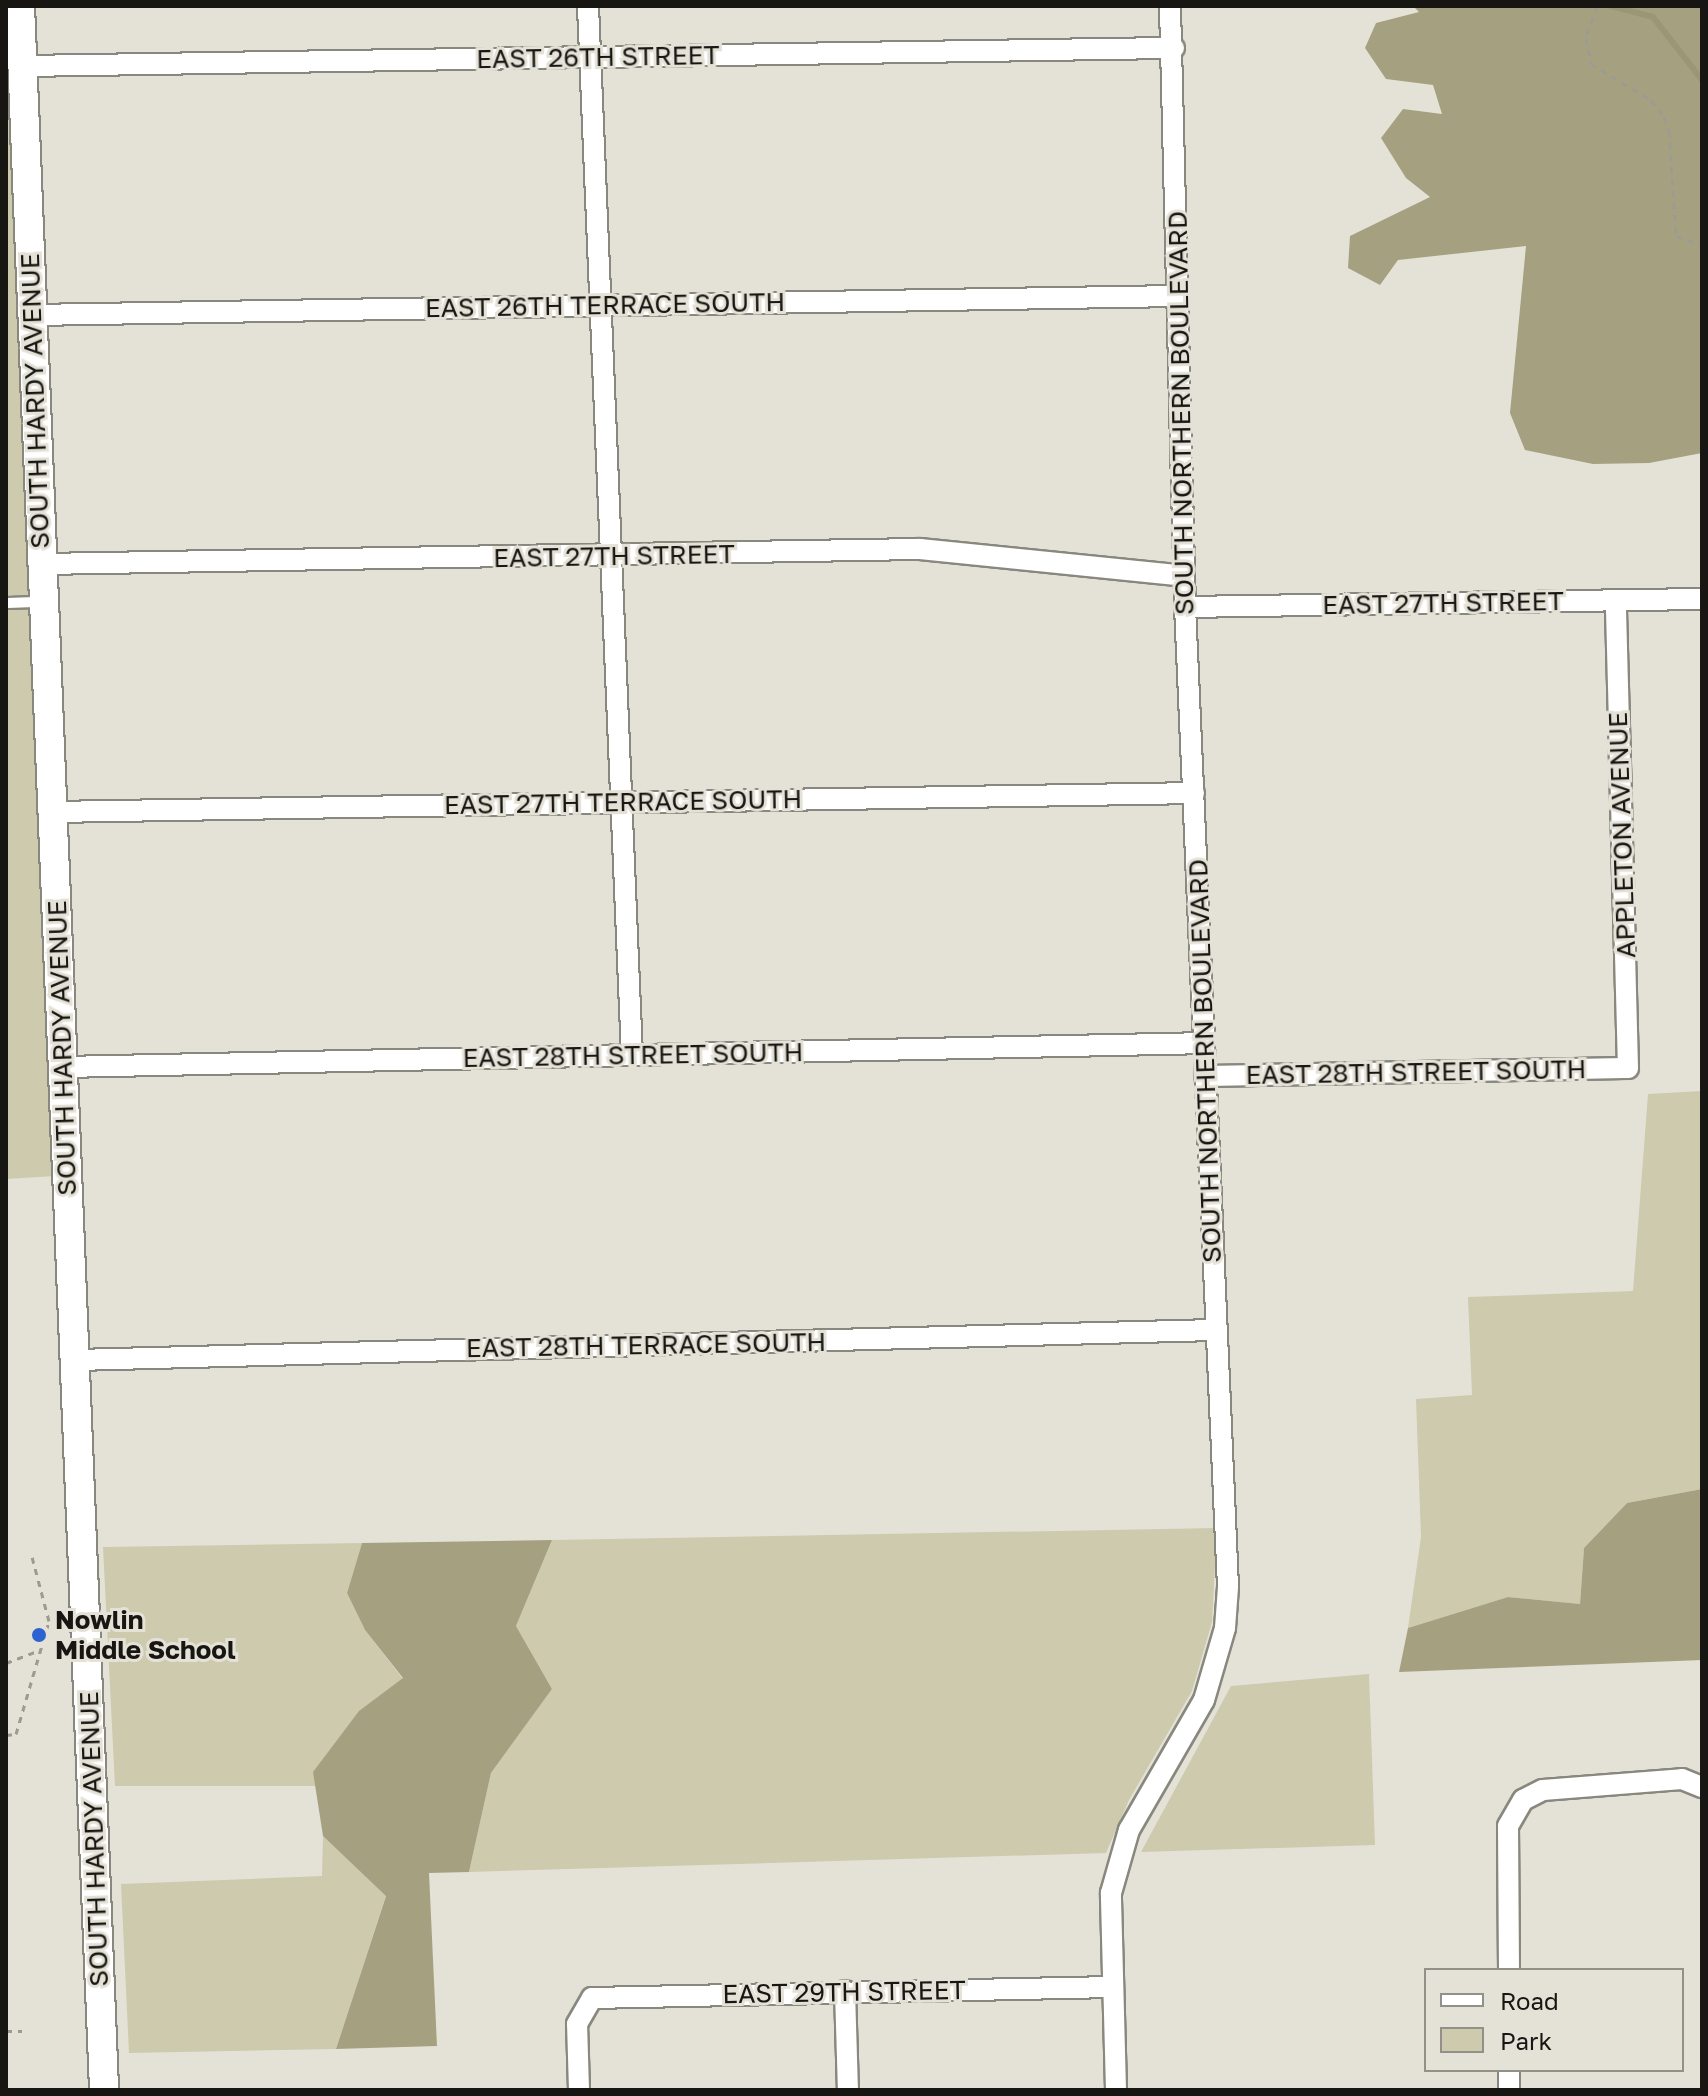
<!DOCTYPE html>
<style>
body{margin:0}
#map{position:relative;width:1708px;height:2096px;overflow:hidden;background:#e4e2d7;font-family:"Golos Text",sans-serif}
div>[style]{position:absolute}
.green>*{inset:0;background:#cdcaae}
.forest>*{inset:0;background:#a5a180}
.stream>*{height:6px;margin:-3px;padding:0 3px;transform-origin:3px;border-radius:3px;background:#9b9676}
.path>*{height:3px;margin-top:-1.5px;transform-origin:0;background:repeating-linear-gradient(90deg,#9c9b92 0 6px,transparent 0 12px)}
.roads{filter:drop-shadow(2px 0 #89887e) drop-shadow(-2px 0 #89887e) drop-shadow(0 2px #89887e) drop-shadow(0 -2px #89887e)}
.lane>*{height:10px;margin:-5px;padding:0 5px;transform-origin:5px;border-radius:5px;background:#fff}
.street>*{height:20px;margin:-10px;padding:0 10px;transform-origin:10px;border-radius:10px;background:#fff}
.secondary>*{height:28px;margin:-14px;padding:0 14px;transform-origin:14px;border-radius:14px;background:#fff}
.dots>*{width:22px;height:22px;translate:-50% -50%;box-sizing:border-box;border:4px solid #e4e2d7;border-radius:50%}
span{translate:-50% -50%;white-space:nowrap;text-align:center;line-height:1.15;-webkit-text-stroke:6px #e4e2d7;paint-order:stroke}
.street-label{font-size:26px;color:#171612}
.poi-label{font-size:26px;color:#171612;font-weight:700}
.left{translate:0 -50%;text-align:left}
.frame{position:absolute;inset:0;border:8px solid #171612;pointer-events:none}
.legend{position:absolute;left:1424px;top:1968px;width:260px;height:104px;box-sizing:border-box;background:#e4e2d7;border:2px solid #929088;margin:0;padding:10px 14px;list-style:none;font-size:24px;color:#171612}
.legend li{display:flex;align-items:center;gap:16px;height:40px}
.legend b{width:40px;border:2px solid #929088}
</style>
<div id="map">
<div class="green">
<i style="clip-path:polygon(6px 6px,11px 6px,55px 1176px,6px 1179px)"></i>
<i style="clip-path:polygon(1702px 1091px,1702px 1489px,1627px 1503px,1584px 1548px,1580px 1604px,1508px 1597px,1408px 1628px,1421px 1537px,1416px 1399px,1472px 1395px,1468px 1297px,1633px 1291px,1648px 1094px)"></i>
<i style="clip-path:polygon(1217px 1528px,1212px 1622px,1192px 1691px,1129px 1800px,1106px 1853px,469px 1872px,491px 1773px,552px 1689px,516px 1626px,552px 1540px)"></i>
<i style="clip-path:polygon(362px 1543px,347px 1593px,365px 1630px,403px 1679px,359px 1712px,314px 1772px,316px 1786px,115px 1786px,103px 1547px)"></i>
<i style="clip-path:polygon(1369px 1674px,1375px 1845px,1141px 1852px,1231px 1686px)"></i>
<i style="clip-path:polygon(323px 1836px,386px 1895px,336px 2049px,129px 2053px,121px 1884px,322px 1876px)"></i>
</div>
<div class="forest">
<i style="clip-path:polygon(1413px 6px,1702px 6px,1702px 453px,1649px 463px,1593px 464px,1525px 450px,1510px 413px,1526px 246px,1398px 260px,1380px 285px,1348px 268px,1350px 236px,1430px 197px,1406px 178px,1381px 138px,1403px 109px,1442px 114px,1433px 85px,1386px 79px,1365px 48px,1376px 23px,1419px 12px)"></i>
<i style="clip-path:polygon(1702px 1489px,1702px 1660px,1399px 1672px,1408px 1628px,1508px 1597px,1580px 1604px,1584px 1548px,1627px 1503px)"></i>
<i style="clip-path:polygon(552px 1540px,516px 1626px,552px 1689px,491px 1773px,469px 1872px,429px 1873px,437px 2046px,336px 2049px,386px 1896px,323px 1836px,313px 1772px,359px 1711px,403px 1678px,365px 1630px,347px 1593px,362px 1543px)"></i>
</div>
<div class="stream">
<i style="left:1611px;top:6px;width:43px;rotate:14.7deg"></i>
<i style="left:1653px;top:17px;width:80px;rotate:52.1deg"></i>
</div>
<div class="path">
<i style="left:1597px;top:6px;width:34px;rotate:109deg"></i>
<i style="left:1586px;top:38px;width:26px;rotate:79deg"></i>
<i style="left:1591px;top:64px;width:70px;rotate:31deg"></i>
<i style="left:1651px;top:100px;width:21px;rotate:53deg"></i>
<i style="left:1664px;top:117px;width:15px;rotate:70deg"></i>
<i style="left:1669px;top:131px;width:105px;rotate:86.2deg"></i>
<i style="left:1676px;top:236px;width:28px;rotate:19deg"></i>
<i style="left:6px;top:1663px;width:36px;rotate:-21deg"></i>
<i style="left:6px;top:1735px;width:10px;rotate:-6deg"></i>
<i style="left:16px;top:1734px;width:118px;rotate:-73.7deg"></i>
<i style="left:49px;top:1621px;width:70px;rotate:-104.8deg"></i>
<i style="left:6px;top:2031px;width:16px"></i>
</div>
<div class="roads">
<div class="lane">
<i style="left:6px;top:603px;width:37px;rotate:-2deg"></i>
</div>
<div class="street">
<i style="left:588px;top:6px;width:1050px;rotate:87.6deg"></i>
<i style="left:23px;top:66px;width:1151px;rotate:-0.9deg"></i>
<i style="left:32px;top:315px;width:1147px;rotate:-0.95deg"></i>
<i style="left:42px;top:564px;width:878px;rotate:-0.98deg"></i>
<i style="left:920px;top:549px;width:265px;rotate:5.8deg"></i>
<i style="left:1185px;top:607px;width:517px;rotate:-0.89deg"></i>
<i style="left:52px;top:812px;width:1142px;rotate:-0.95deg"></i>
<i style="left:63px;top:1067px;width:1141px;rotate:-1.2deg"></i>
<i style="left:1205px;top:1076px;width:423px;rotate:-1.1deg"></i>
<i style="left:1628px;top:1068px;width:467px;rotate:-91.5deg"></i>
<i style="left:76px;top:1360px;width:1140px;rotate:-1.51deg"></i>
<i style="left:1509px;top:1970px;width:144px;rotate:-90.4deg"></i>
<i style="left:1508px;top:1826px;width:30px;rotate:-60deg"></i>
<i style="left:1523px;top:1800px;width:22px;rotate:-27deg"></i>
<i style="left:1543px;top:1790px;width:139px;rotate:-4.5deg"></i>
<i style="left:1682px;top:1779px;width:22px;rotate:22deg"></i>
<i style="left:845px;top:1991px;width:99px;rotate:88.3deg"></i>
<i style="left:1509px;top:2070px;width:20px;rotate:90deg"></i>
<i style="left:579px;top:2090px;width:66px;rotate:-91.7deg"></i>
<i style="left:577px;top:2024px;width:30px;rotate:-60deg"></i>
<i style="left:592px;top:1998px;width:520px;rotate:-1.21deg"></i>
<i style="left:1116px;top:2090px;width:197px;rotate:-91.5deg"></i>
<i style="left:1111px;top:1893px;width:66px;rotate:-74.1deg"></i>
<i style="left:1129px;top:1830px;width:150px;rotate:-60deg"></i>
<i style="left:1204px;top:1700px;width:75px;rotate:-73.7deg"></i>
<i style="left:1225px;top:1628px;width:41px;rotate:-85.8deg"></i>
<i style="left:1228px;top:1587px;width:981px;rotate:-92.51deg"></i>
<i style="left:1185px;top:607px;width:601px;rotate:-91.43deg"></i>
</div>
<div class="secondary">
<i style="left:20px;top:6px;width:2086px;rotate:87.69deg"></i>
</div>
</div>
<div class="dots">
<i style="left:39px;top:1635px;background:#2d63d1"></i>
</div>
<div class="street-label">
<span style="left:598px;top:57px;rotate:-1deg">EAST 26TH STREET</span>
<span style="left:605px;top:305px;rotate:-1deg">EAST 26TH TERRACE SOUTH</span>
<span style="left:35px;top:401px;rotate:-92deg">SOUTH HARDY AVENUE</span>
<span style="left:1181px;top:413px;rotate:-91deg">SOUTH NORTHERN BOULEVARD</span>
<span style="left:614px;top:556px;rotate:-1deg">EAST 27TH STREET</span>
<span style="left:1443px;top:603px;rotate:-1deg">EAST 27TH STREET</span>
<span style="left:623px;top:802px;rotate:-1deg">EAST 27TH TERRACE SOUTH</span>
<span style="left:1622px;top:835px;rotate:-92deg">APPLETON AVENUE</span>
<span style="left:62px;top:1048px;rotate:-92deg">SOUTH HARDY AVENUE</span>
<span style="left:633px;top:1055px;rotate:-1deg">EAST 28TH STREET SOUTH</span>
<span style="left:1205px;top:1061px;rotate:-92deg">SOUTH NORTHERN BOULEVARD</span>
<span style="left:1416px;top:1072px;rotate:-1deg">EAST 28TH STREET SOUTH</span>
<span style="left:646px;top:1345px;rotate:-1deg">EAST 28TH TERRACE SOUTH</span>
<span style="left:94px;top:1839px;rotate:-92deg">SOUTH HARDY AVENUE</span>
<span style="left:844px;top:1992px;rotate:-1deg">EAST 29TH STREET</span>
</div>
<div class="poi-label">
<span class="left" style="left:55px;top:1635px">Nowlin<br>Middle School</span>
</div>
<div class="frame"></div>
<ul class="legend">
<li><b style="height:10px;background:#fff"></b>Road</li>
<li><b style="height:22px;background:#cdcaae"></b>Park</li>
</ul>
</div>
